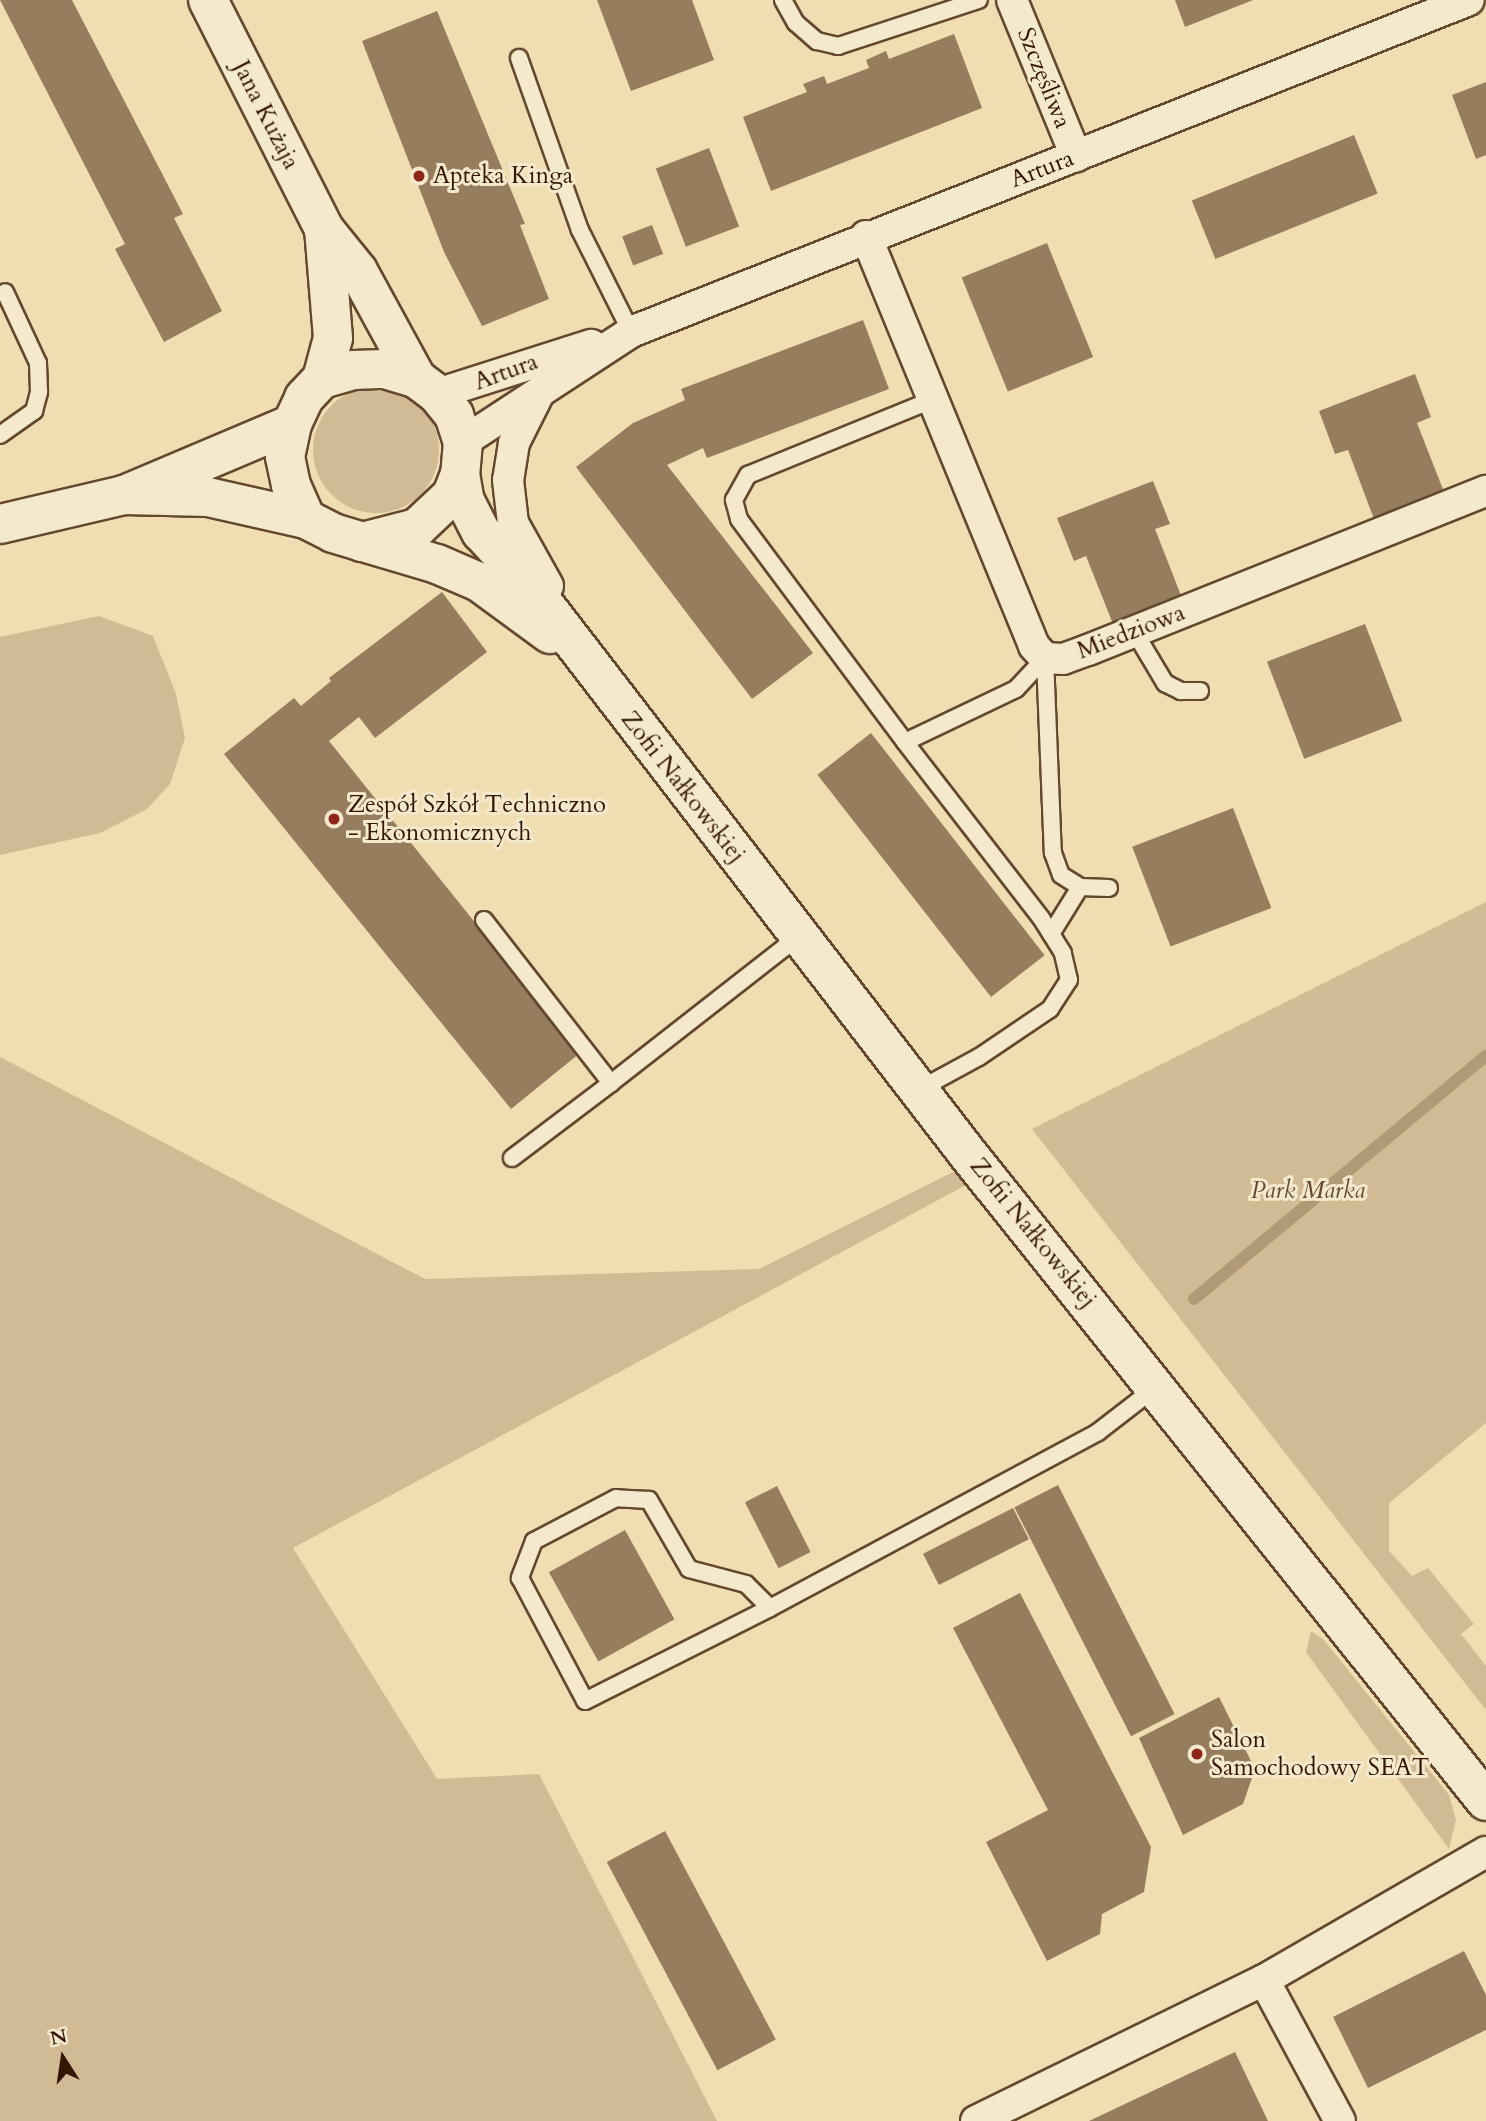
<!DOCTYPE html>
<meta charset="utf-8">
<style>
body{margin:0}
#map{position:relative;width:1486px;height:2121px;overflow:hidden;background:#f0ddb2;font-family:Cardo,serif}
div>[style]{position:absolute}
.green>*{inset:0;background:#d0bb94}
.round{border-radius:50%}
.stream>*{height:12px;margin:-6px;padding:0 6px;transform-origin:6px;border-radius:6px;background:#b09976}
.building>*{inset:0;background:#967d5e;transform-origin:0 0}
.roads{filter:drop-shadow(2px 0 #63482e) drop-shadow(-2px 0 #63482e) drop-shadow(0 2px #63482e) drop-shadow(0 -2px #63482e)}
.lane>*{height:16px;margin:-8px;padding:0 8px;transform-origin:8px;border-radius:8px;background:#f5e9cd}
.street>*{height:30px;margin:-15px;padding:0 15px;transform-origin:15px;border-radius:15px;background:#f5e9cd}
.secondary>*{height:38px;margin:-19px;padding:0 19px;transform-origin:19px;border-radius:19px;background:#f5e9cd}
.dots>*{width:19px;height:19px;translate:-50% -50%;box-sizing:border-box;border:4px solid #f5e9cd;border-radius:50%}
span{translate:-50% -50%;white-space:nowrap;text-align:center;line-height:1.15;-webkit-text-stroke:6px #f5e9cd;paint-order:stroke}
.street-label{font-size:24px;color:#341602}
.poi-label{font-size:24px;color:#341602}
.left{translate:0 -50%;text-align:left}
.park-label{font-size:24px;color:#63482e;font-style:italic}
.north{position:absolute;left:28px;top:2023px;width:70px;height:70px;-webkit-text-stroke:5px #f5e9cd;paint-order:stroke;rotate:348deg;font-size:19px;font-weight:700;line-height:28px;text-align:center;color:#341602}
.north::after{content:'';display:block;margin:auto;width:24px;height:32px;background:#341602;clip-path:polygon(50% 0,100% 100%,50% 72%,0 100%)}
</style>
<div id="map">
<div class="green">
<i class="round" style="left:313px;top:387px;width:126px;height:126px"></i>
<i style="clip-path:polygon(99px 616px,153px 636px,176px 694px,185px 738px,170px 784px,147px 809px,100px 833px,0 855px,0 637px)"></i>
<i style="clip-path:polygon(1486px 902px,1486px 1423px,1389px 1503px,1389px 1551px,1412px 1576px,1428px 1568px,1474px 1624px,1461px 1634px,1486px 1666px,1486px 1710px,1032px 1129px)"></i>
<i style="clip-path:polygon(0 1057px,425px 1279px,759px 1269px,955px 1171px,966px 1185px,293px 1548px,437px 1779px,539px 1774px,717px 2121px,0 2121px)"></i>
<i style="clip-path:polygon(1311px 1631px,1323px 1639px,1449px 1795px,1456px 1820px,1449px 1849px,1306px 1652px)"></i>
</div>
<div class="stream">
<i style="left:1194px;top:1299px;width:380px;rotate:-39.8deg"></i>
</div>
<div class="building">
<i style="clip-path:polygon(0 0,72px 0,183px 214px,174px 218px,222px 311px,164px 342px,115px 249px,125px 244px)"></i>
<i style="clip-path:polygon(597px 0,692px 0,714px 60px,631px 91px)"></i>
<i style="clip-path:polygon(1175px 0,1253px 0,1185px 27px)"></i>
<i style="clip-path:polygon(437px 11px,525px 224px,520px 225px,549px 299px,482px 326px,444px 252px,362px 41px)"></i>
<i style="clip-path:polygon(954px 34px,982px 108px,771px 191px,743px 117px,807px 92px,803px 84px,824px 76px,827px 84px,869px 68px,866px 60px,886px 51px,889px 59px)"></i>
<i style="clip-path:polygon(1486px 82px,1486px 155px,1476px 159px,1452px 95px)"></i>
<i style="left:1354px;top:135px;width:63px;height:175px;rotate:68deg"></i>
<i style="left:709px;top:148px;width:84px;height:57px;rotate:69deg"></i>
<i style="left:652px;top:225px;width:31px;height:32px;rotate:69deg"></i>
<i style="left:1047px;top:243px;width:123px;height:92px;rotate:68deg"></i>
<i style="clip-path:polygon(863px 320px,889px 389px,707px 458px,703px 448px,667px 465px,813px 653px,752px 699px,576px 467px,633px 423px,685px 400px,681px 389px)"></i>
<i style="clip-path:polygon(1415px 374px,1431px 417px,1417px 423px,1444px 492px,1374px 519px,1348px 450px,1335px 454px,1319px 411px)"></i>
<i style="clip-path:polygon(1153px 481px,1170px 524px,1155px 529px,1182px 598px,1113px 624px,1086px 556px,1074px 561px,1057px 518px)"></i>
<i style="clip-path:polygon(442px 592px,487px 652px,375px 738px,359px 717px,329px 741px,580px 1053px,511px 1109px,224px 754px,294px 698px,301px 706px,331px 681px,329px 678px)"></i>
<i style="left:1365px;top:624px;width:104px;height:105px;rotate:69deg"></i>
<i style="left:871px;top:733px;width:282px;height:68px;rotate:52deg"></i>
<i style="left:1233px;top:808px;width:107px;height:108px;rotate:69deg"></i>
<i style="left:1058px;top:1485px;width:257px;height:49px;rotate:63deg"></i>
<i style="left:777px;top:1486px;width:74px;height:36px;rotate:63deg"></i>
<i style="left:1013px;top:1508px;width:35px;height:101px;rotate:63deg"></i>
<i style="left:625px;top:1530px;width:102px;height:87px;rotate:61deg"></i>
<i style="clip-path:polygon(1020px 1593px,1151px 1847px,1144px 1892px,1102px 1914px,1100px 1934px,1047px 1961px,986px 1842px,1048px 1810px,953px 1628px)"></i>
<i style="clip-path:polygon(1219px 1697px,1255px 1769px,1243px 1804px,1183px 1835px,1139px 1738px)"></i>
<i style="left:665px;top:1831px;width:236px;height:66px;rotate:62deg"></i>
<i style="clip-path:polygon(1464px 1951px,1486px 1995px,1486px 2030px,1368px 2088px,1333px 2017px)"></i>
<i style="clip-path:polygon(1235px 2052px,1268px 2121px,1089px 2121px)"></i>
</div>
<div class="roads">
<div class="lane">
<i style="left:783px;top:0;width:26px;rotate:61deg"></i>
<i style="left:796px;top:23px;width:28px;rotate:41deg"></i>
<i style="left:817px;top:41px;width:22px;rotate:13deg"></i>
<i style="left:838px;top:46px;width:148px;rotate:-18.1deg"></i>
<i style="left:519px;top:58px;width:182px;rotate:70.5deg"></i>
<i style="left:580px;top:230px;width:114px;rotate:63.4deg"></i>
<i style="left:0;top:435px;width:42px;rotate:-35.2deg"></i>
<i style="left:34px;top:411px;width:20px;rotate:-75deg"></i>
<i style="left:39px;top:392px;width:29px;rotate:-92deg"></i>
<i style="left:38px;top:363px;width:78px;rotate:-114.9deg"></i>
<i style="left:1134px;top:631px;width:61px;rotate:59.2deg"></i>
<i style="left:1165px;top:683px;width:18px;rotate:27deg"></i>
<i style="left:1181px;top:691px;width:19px"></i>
<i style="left:1045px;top:658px;width:195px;rotate:87.7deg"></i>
<i style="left:1053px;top:853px;width:23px;rotate:70deg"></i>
<i style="left:1061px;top:875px;width:22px;rotate:32deg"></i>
<i style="left:1080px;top:887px;width:29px;rotate:2deg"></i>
<i style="left:905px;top:742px;width:278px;rotate:-126.7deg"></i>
<i style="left:739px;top:519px;width:20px;rotate:-105deg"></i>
<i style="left:734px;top:500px;width:29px;rotate:-61deg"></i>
<i style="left:748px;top:475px;width:201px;rotate:-22.2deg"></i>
<i style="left:484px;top:920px;width:207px;rotate:52.1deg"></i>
<i style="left:611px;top:1083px;width:239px;rotate:-38deg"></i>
<i style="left:1051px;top:934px;width:55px;rotate:-58.3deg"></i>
<i style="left:920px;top:1089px;width:67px;rotate:-28.5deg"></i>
<i style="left:979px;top:1057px;width:86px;rotate:-34.1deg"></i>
<i style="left:1050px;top:1009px;width:35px;rotate:-57deg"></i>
<i style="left:1069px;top:980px;width:28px;rotate:-103deg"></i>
<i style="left:1063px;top:953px;width:41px;rotate:-122.2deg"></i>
<i style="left:1041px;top:918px;width:222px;rotate:-127.7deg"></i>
<i style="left:905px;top:742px;width:123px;rotate:-25.5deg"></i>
<i style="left:1016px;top:689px;width:42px;rotate:-46.9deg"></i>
<i style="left:512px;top:1158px;width:124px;rotate:-37.1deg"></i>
<i style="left:770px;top:1608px;width:34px;rotate:-135deg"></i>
<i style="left:746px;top:1584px;width:59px;rotate:-165.3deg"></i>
<i style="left:689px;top:1569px;width:80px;rotate:-120.1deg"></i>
<i style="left:649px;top:1500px;width:33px;rotate:-177deg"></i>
<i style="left:616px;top:1498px;width:93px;rotate:152.3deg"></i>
<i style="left:534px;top:1541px;width:40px;rotate:111deg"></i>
<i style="left:520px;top:1578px;width:139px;rotate:62.1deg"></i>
<i style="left:585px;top:1701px;width:207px;rotate:-26.7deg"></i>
<i style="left:770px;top:1608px;width:372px;rotate:-28.2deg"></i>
<i style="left:1098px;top:1432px;width:72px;rotate:-37.7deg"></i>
</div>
<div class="street">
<i style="left:1012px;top:0;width:169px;rotate:67.7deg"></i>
<i style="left:866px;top:236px;width:443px;rotate:67.7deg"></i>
<i style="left:1034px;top:646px;width:16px;rotate:47deg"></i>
<i style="left:1045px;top:658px;width:18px;rotate:3deg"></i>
<i style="left:1063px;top:659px;width:27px;rotate:-20deg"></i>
<i style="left:1088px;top:650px;width:429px;rotate:-21.8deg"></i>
<i style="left:539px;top:393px;width:56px;rotate:116.6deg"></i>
<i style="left:514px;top:443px;width:37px;rotate:99deg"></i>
<i style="left:508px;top:480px;width:43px;rotate:83.4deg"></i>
<i style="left:513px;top:523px;width:72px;rotate:60.9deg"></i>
<i style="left:437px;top:394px;width:162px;rotate:-17.7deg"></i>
<i style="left:463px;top:442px;width:201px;rotate:-33.2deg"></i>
<i style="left:631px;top:332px;width:901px;rotate:-21.61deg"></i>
<i style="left:1264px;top:1980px;width:160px;rotate:61.7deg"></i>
<i style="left:976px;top:2121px;width:321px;rotate:-26.1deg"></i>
<i style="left:1264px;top:1980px;width:256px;rotate:-30deg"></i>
</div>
<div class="secondary">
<i style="left:208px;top:0;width:257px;rotate:63.1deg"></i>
<i style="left:324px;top:229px;width:54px;rotate:51deg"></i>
<i style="left:358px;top:271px;width:123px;rotate:61.4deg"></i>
<i style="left:322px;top:379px;width:42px;rotate:-75deg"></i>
<i style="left:333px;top:338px;width:109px;rotate:-94.7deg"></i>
<i style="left:460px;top:474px;width:27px;rotate:80deg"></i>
<i style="left:465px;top:501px;width:35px;rotate:63deg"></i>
<i style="left:481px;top:532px;width:68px;rotate:47.4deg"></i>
<i style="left:527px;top:582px;width:721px;rotate:52.38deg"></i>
<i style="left:967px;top:1153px;width:830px;rotate:51.31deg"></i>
<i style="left:124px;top:495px;width:84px;rotate:1.4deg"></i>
<i style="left:208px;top:497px;width:100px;rotate:12.7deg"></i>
<i style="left:306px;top:519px;width:30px;rotate:27deg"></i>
<i style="left:333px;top:533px;width:109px;rotate:16.6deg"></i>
<i style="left:437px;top:564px;width:46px;rotate:23.2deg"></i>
<i style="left:479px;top:582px;width:88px;rotate:36.2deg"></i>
<i style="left:306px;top:519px;width:37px;rotate:-114deg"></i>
<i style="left:291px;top:485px;width:29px;rotate:-102deg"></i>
<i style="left:285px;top:457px;width:34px;rotate:-78deg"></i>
<i style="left:292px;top:424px;width:29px;rotate:-65deg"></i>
<i style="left:304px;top:398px;width:26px;rotate:-47deg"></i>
<i style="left:322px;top:379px;width:32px;rotate:-16deg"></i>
<i style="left:353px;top:370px;width:32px;rotate:-2deg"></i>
<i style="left:385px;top:369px;width:34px;rotate:17deg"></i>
<i style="left:417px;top:379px;width:25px;rotate:37deg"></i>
<i style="left:437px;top:394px;width:27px;rotate:51deg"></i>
<i style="left:454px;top:415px;width:28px;rotate:72deg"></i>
<i style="left:463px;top:442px;width:32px;rotate:95deg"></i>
<i style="left:460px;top:474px;width:22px;rotate:111deg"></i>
<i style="left:452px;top:495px;width:48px;rotate:136.7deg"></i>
<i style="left:417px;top:528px;width:57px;rotate:165.7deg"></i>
<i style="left:0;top:524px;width:127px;rotate:-13.2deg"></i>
<i style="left:124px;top:495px;width:182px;rotate:-22.9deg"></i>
</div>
</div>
<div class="dots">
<i style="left:419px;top:176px;background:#8f2418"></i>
<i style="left:334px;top:819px;background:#8f2418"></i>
<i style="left:1197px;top:1754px;background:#8f2418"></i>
</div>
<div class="street-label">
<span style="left:1044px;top:78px;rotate:68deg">Szczęśliwa</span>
<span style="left:266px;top:115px;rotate:63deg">Jana Kużaja</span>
<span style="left:1042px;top:169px;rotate:-21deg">Artura</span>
<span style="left:506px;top:372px;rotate:-20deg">Artura</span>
<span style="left:1131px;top:632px;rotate:-21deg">Miedziowa</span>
<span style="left:683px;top:787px;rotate:52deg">Zofii Nałkowskiej</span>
<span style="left:1033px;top:1233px;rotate:51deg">Zofii Nałkowskiej</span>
</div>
<div class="poi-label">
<span class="left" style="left:433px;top:176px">Apteka Kinga</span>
<span class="left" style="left:348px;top:819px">Zespół Szkół Techniczno<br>- Ekonomicznych</span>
<span class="left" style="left:1211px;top:1754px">Salon<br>Samochodowy SEAT</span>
</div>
<div class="park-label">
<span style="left:1308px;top:1191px">Park Marka</span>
</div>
<div class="north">N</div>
</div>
